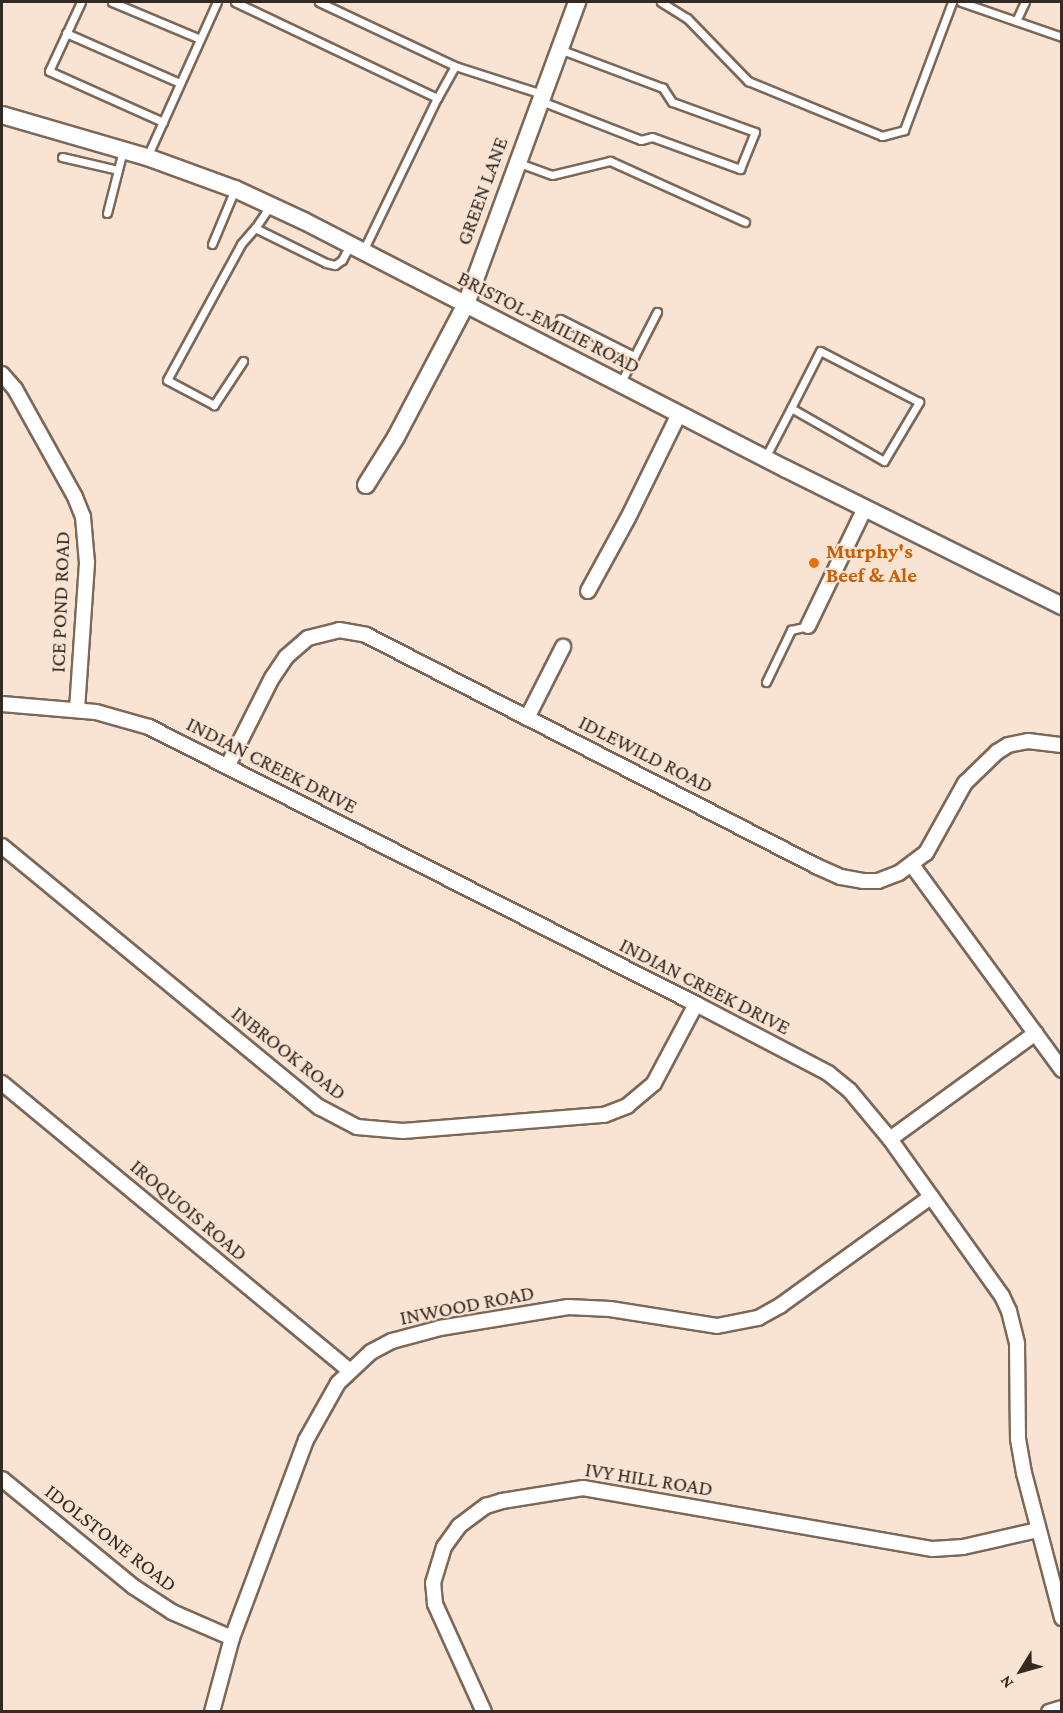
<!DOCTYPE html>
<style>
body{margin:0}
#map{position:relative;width:1063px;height:1713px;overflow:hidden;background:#f9e3d2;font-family:"Crimson Pro",serif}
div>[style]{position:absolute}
.roads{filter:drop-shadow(2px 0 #7b6859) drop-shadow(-2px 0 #7b6859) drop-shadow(0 2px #7b6859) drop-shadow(0 -2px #7b6859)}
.service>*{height:7px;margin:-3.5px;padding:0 3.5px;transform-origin:3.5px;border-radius:3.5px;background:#fff}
.minor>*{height:14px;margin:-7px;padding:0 7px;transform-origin:7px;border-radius:7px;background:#fff}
.tertiary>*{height:16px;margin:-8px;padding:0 8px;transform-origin:8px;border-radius:8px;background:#fff}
.dots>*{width:16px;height:16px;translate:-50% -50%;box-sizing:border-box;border:3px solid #f9e3d2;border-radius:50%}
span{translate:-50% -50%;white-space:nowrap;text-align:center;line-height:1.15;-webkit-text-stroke:4.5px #f9e3d2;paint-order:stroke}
.street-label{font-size:21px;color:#332a24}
.food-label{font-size:21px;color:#c56008;font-weight:700}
.left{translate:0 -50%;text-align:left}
.frame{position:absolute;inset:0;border:3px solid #332a24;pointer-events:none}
.north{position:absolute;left:991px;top:1641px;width:60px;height:60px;-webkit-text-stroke:4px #f9e3d2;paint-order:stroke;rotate:233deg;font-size:16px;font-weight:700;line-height:24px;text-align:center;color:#332a24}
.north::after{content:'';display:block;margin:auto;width:21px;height:27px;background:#332a24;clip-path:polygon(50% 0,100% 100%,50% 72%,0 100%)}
</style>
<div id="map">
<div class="roads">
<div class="service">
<i style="left:81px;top:2px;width:76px;rotate:114.9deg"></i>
<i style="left:49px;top:71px;width:125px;rotate:24.1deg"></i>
<i style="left:112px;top:2px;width:95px;rotate:22.8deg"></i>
<i style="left:235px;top:2px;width:224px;rotate:25.4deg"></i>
<i style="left:437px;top:98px;width:170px;rotate:115.8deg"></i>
<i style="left:319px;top:2px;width:150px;rotate:25.2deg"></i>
<i style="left:455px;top:66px;width:37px;rotate:119deg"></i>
<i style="left:661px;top:2px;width:31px;rotate:32deg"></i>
<i style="left:687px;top:18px;width:88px;rotate:45.9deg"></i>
<i style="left:748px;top:81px;width:145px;rotate:22.3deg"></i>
<i style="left:882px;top:136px;width:23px;rotate:-15deg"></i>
<i style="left:904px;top:130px;width:137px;rotate:-69.4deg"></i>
<i style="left:961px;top:2px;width:107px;rotate:19.1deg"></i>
<i style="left:1016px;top:21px;width:21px;rotate:-65deg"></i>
<i style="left:66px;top:33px;width:124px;rotate:23.7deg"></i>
<i style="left:455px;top:66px;width:91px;rotate:17.8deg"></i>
<i style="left:541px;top:101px;width:107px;rotate:21.3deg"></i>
<i style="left:641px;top:140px;width:11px;rotate:-15deg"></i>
<i style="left:652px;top:137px;width:94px;rotate:20deg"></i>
<i style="left:740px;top:169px;width:40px;rotate:-68deg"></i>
<i style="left:755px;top:132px;width:88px;rotate:-160.1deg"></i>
<i style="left:672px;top:102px;width:17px;rotate:-123deg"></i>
<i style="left:663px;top:88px;width:111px;rotate:-159.4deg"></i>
<i style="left:62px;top:157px;width:57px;rotate:13.1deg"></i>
<i style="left:147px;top:157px;width:170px;rotate:-65.7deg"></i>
<i style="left:519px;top:163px;width:35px;rotate:20deg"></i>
<i style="left:552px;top:175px;width:60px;rotate:-13.6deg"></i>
<i style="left:610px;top:161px;width:148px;rotate:24.3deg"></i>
<i style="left:270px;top:206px;width:27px;rotate:124deg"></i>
<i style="left:255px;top:228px;width:79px;rotate:26.2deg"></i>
<i style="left:326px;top:263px;width:9px;rotate:13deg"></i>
<i style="left:335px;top:265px;width:9px;rotate:-36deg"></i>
<i style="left:342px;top:260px;width:17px;rotate:-62deg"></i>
<i style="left:107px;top:213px;width:65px;rotate:-75.7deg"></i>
<i style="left:212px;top:244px;width:60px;rotate:-67.3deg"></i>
<i style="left:560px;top:319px;width:83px;rotate:26.6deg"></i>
<i style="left:243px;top:361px;width:53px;rotate:123.4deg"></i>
<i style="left:214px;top:405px;width:53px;rotate:-152deg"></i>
<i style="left:167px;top:380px;width:155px;rotate:-61.4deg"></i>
<i style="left:241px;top:244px;width:21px;rotate:-49deg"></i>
<i style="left:620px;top:384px;width:81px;rotate:-62.8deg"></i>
<i style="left:765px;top:458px;width:56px;rotate:-62.5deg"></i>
<i style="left:791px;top:408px;width:107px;rotate:29.7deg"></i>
<i style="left:884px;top:461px;width:69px;rotate:-59.3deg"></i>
<i style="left:919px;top:402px;width:111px;rotate:-152.7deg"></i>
<i style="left:820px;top:351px;width:64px;rotate:117deg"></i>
<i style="left:766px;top:682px;width:58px;rotate:-64.3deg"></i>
<i style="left:791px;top:630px;width:17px;rotate:-13deg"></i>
</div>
<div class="minor">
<i style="left:2px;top:374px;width:20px;rotate:49deg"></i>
<i style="left:15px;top:389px;width:124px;rotate:60.9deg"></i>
<i style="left:75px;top:497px;width:22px;rotate:68deg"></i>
<i style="left:83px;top:517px;width:46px;rotate:85deg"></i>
<i style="left:87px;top:563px;width:147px;rotate:93.9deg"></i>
<i style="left:588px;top:591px;width:83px;rotate:-61.3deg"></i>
<i style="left:628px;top:518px;width:116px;rotate:-63.9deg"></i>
<i style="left:808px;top:626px;width:131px;rotate:-64.2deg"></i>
<i style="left:2px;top:704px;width:94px;rotate:4.9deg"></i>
<i style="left:96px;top:712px;width:55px;rotate:15.8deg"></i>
<i style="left:149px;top:727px;width:613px;rotate:26.86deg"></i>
<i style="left:696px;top:1004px;width:149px;rotate:27.6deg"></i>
<i style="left:828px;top:1073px;width:28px;rotate:39deg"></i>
<i style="left:850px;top:1091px;width:62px;rotate:50.2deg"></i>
<i style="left:890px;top:1139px;width:193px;rotate:54.5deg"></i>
<i style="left:1002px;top:1296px;width:17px;rotate:65deg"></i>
<i style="left:1009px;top:1311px;width:34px;rotate:76deg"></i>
<i style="left:1017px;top:1344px;width:95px;rotate:89.4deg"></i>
<i style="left:1018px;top:1439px;width:35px;rotate:80deg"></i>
<i style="left:1024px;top:1473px;width:150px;rotate:75.3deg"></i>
<i style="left:527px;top:718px;width:80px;rotate:-63.1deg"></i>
<i style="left:228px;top:765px;width:97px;rotate:-63.2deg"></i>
<i style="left:272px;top:678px;width:25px;rotate:-56deg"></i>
<i style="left:286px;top:657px;width:29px;rotate:-41deg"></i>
<i style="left:308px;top:638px;width:32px;rotate:-14deg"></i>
<i style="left:339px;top:630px;width:27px;rotate:10deg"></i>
<i style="left:366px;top:635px;width:506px;rotate:27.17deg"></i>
<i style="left:816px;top:866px;width:27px;rotate:24deg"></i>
<i style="left:841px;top:877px;width:22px;rotate:10deg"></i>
<i style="left:863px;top:881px;width:15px"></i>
<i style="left:878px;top:881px;width:22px;rotate:-21deg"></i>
<i style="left:899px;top:873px;width:34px;rotate:-37deg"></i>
<i style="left:926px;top:853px;width:80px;rotate:-60.9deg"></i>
<i style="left:965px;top:783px;width:45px;rotate:-44.1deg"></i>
<i style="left:997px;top:752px;width:13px;rotate:-32deg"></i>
<i style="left:1008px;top:745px;width:20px;rotate:-11deg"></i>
<i style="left:1028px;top:741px;width:34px;rotate:7deg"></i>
<i style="left:2px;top:846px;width:411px;rotate:39.5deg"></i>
<i style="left:319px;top:1107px;width:43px;rotate:27.8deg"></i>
<i style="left:357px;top:1127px;width:46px;rotate:5deg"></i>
<i style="left:403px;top:1131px;width:202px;rotate:-4.6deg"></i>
<i style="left:604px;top:1115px;width:25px;rotate:-21deg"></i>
<i style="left:627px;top:1106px;width:35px;rotate:-40deg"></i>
<i style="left:654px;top:1083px;width:89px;rotate:-62deg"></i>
<i style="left:912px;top:865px;width:254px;rotate:53.8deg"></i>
<i style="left:2px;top:1083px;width:450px;rotate:39.6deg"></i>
<i style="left:890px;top:1139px;width:180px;rotate:-36deg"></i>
<i style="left:2px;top:1479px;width:171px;rotate:39.3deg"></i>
<i style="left:134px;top:1587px;width:45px;rotate:33.3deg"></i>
<i style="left:172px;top:1612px;width:65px;rotate:23.4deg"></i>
<i style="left:212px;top:1712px;width:77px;rotate:-74.9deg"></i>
<i style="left:232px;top:1638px;width:211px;rotate:-69.5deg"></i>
<i style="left:306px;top:1440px;width:65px;rotate:-60.7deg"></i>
<i style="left:338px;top:1383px;width:45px;rotate:-43.2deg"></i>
<i style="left:371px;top:1352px;width:24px;rotate:-28deg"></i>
<i style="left:392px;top:1341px;width:50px;rotate:-15.2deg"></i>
<i style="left:440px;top:1328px;width:130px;rotate:-9.3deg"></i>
<i style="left:568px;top:1307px;width:42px;rotate:2.7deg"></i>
<i style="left:610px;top:1309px;width:108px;rotate:9deg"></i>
<i style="left:717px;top:1326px;width:42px;rotate:-11deg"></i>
<i style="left:758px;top:1318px;width:26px;rotate:-29deg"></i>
<i style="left:781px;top:1305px;width:185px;rotate:-35.8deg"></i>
<i style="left:484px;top:1712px;width:119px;rotate:-114.4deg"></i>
<i style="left:435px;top:1604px;width:21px;rotate:-95deg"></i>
<i style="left:433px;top:1583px;width:38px;rotate:-73deg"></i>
<i style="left:444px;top:1547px;width:26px;rotate:-54deg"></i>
<i style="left:459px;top:1526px;width:34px;rotate:-37deg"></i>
<i style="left:486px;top:1506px;width:17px;rotate:-17deg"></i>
<i style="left:502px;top:1501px;width:82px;rotate:-9.1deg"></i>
<i style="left:583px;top:1488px;width:355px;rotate:9.9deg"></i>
<i style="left:933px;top:1549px;width:30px;rotate:-4deg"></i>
<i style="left:963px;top:1547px;width:77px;rotate:-12.8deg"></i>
<i style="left:1049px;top:1712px;width:14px;rotate:-17deg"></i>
</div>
<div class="tertiary">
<i style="left:2px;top:115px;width:151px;rotate:16.2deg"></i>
<i style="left:147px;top:157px;width:94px;rotate:20deg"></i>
<i style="left:235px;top:189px;width:76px;rotate:24.9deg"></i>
<i style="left:304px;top:221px;width:542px;rotate:27.23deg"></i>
<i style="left:786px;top:469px;width:308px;rotate:26.4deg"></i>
<i style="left:366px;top:485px;width:57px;rotate:-58deg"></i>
<i style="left:396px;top:437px;width:150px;rotate:-62.2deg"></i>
<i style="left:466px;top:304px;width:322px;rotate:-69.8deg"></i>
</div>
</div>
<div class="dots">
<i style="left:814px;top:563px;background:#e8710a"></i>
</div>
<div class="street-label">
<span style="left:482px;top:191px;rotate:-70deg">GREEN LANE</span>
<span style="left:549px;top:322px;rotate:27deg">BRISTOL-EMILIE ROAD</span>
<span style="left:60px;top:602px;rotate:-88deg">ICE POND ROAD</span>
<span style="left:646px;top:754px;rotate:27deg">IDLEWILD ROAD</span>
<span style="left:272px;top:765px;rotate:27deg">INDIAN CREEK DRIVE</span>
<span style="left:705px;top:986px;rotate:27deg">INDIAN CREEK DRIVE</span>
<span style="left:289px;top:1053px;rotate:38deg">INBROOK ROAD</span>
<span style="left:189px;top:1210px;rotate:40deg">IROQUOIS ROAD</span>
<span style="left:467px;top:1305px;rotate:-11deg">INWOOD ROAD</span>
<span style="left:649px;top:1479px;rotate:9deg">IVY HILL ROAD</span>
<span style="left:111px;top:1538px;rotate:38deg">IDOLSTONE ROAD</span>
</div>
<div class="food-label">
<span class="left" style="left:826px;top:563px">Murphy's<br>Beef &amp; Ale</span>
</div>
<div class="frame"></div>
<div class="north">N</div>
</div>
